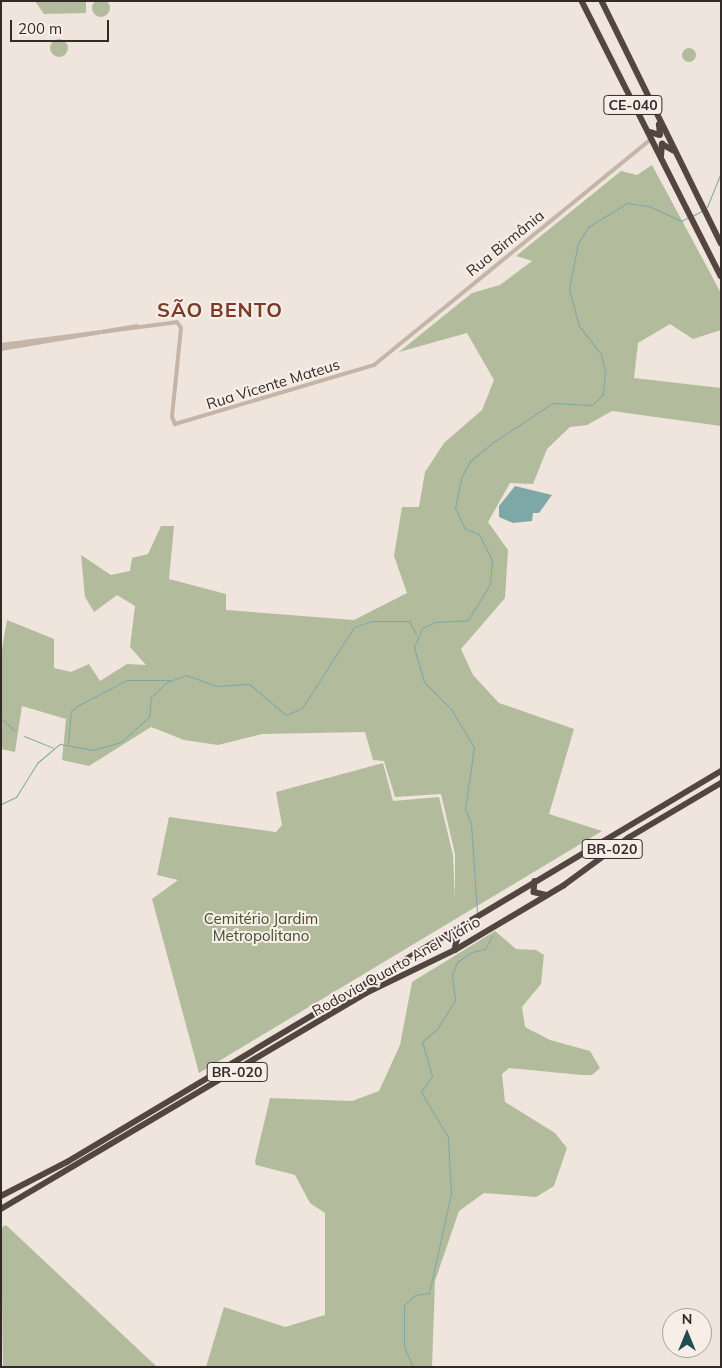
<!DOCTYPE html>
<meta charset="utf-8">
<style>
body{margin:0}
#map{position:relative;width:722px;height:1368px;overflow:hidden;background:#efe5dc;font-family:Mulish,sans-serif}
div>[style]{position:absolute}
.green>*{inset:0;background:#b2bc9d}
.round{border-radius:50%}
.water>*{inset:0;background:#7ea7a8}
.stream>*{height:1px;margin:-0.5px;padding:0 0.5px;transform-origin:0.5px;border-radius:0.5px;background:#7ea7a8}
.minor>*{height:4px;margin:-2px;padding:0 2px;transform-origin:2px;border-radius:2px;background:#c5b5a9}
.highway>*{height:5.5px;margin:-2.75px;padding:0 2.75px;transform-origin:2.75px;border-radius:2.75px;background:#534640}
span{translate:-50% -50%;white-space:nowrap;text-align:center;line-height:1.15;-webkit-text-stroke:4px #f7efe7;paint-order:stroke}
.shield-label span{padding:1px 4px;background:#f7efe7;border:1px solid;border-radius:4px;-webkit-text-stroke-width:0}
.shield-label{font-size:14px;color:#332b28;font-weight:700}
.street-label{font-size:15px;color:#332b28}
.park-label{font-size:15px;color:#434f2f}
.district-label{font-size:20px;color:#793c2a;font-weight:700;letter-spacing:1px}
.frame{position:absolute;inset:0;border:2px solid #332b28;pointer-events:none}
.north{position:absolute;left:662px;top:1308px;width:50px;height:50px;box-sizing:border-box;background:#f7efe7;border:1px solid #a9a19b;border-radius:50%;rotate:0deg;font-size:14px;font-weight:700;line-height:20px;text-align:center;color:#332b28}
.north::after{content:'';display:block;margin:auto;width:18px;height:22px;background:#224d50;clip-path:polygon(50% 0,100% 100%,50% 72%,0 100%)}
.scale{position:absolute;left:10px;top:20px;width:99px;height:22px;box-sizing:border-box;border:2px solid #332b28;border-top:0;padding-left:6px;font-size:15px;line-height:18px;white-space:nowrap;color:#332b28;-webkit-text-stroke:4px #f7efe7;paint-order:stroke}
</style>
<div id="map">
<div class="green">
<i class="round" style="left:92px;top:-1px;width:18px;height:18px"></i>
<i style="clip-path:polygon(35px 1px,86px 1px,86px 13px,44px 14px)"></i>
<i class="round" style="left:50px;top:39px;width:18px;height:18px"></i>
<i class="round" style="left:682px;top:48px;width:14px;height:14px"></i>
<i style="clip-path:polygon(652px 165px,721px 293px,721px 330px,693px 339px,670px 324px,638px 343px,634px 378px,721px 388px,721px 426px,612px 411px,587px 425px,570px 427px,547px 449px,533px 484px,510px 483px,488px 522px,508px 550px,505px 598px,461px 649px,473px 675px,499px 703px,574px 729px,549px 814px,602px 831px,199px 1073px,152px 899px,178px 880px,157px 875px,169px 817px,276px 832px,282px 825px,276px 792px,383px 763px,393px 801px,439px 797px,453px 855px,455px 900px,455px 854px,441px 794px,395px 797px,384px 761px,373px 760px,365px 732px,262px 734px,218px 745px,184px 740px,151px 727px,89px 766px,62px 760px,66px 719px,22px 706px,15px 752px,1px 749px,1px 655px,7px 620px,54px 639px,54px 668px,71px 672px,89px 664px,100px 681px,127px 664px,146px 665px,130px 647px,135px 606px,117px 595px,94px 612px,85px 597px,81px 555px,111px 575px,130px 571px,132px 558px,148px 554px,161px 526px,174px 526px,169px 579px,226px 594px,226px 610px,354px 620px,407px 593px,394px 556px,402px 507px,419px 507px,425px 472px,444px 443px,482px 410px,494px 380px,467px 333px,399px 352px,472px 293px,500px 285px,532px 261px,516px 256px,621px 171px,637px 175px)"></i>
<i style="clip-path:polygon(495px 931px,516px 949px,536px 950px,544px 955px,541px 984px,522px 1007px,525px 1027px,550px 1040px,590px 1051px,600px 1068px,592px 1075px,582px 1075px,509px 1068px,502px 1074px,505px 1102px,555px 1133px,567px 1148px,554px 1186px,536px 1197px,484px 1193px,459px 1211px,435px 1281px,432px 1367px,206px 1367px,224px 1307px,285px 1327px,325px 1315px,325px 1213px,310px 1203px,295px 1175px,256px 1165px,255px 1161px,270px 1098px,352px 1101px,379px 1091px,400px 1045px,412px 982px)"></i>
<i style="clip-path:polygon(6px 1225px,157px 1367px,3px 1367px,1px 1228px)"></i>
</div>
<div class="water">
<i style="clip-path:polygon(515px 486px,552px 495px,539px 513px,533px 513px,532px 521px,513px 523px,499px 517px,499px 506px)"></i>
</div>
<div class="stream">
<i style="left:707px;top:207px;width:37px;rotate:-68deg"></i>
<i style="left:692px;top:216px;width:11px;rotate:-27deg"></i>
<i style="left:1px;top:718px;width:19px;rotate:43deg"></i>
<i style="left:24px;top:736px;width:31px;rotate:22deg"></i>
<i style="left:68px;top:744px;width:33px;rotate:-85deg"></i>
<i style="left:71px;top:711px;width:8px;rotate:-40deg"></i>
<i style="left:77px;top:706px;width:56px;rotate:-27.5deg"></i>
<i style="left:127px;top:680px;width:44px"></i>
<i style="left:1px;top:804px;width:17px;rotate:-25deg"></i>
<i style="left:16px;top:797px;width:40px;rotate:-58deg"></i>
<i style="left:37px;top:763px;width:30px;rotate:-40deg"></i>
<i style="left:60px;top:744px;width:34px;rotate:10deg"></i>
<i style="left:93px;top:750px;width:29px;rotate:-16deg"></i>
<i style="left:121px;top:742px;width:38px;rotate:-42deg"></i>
<i style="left:149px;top:717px;width:20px;rotate:-84deg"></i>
<i style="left:151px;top:697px;width:22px;rotate:-43deg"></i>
<i style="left:167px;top:682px;width:20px;rotate:-20deg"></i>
<i style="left:186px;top:675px;width:33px;rotate:20deg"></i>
<i style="left:217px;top:686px;width:32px;rotate:-4deg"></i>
<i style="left:249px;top:684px;width:48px;rotate:40deg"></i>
<i style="left:286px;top:715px;width:17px;rotate:-24deg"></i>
<i style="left:302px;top:708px;width:96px;rotate:-57.3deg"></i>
<i style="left:354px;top:627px;width:18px;rotate:-19deg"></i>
<i style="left:371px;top:621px;width:38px"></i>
<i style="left:409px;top:621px;width:15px;rotate:62deg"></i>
<i style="left:477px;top:912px;width:88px;rotate:-93.9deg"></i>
<i style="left:471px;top:824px;width:16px;rotate:-112deg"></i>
<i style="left:465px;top:809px;width:63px;rotate:-81.7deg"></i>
<i style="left:474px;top:747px;width:44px;rotate:-121.2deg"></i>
<i style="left:451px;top:709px;width:38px;rotate:-135deg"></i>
<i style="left:424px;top:682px;width:36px;rotate:-106deg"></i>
<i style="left:414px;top:647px;width:21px;rotate:-67deg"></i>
<i style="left:422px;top:628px;width:14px;rotate:-25deg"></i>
<i style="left:435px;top:622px;width:33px;rotate:-3deg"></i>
<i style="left:468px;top:620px;width:42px;rotate:-58.6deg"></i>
<i style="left:490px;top:584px;width:24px;rotate:-85deg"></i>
<i style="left:492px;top:560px;width:29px;rotate:-117deg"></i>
<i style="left:479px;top:534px;width:15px;rotate:-160deg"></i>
<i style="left:465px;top:529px;width:23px;rotate:-115deg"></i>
<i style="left:455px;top:508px;width:33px;rotate:-78deg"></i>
<i style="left:462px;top:476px;width:17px;rotate:-62deg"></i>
<i style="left:470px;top:461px;width:28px;rotate:-39deg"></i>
<i style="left:492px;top:443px;width:73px;rotate:-33.3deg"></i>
<i style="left:553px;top:403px;width:39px;rotate:3deg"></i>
<i style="left:592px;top:405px;width:16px;rotate:-45deg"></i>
<i style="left:603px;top:394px;width:22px;rotate:-85deg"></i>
<i style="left:605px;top:372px;width:18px;rotate:-103deg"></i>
<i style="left:601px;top:354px;width:36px;rotate:-128deg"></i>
<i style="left:579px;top:326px;width:38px;rotate:-105deg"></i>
<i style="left:569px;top:289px;width:47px;rotate:-78.9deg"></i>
<i style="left:578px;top:243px;width:19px;rotate:-58deg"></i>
<i style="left:588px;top:227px;width:46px;rotate:-31.6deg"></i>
<i style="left:627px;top:203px;width:22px;rotate:8deg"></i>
<i style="left:649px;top:206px;width:35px;rotate:25deg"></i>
<i style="left:681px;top:221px;width:9px;rotate:-27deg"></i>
<i style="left:413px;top:1367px;width:22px;rotate:-114deg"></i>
<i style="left:404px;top:1347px;width:42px;rotate:-90deg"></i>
<i style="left:404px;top:1305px;width:15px;rotate:-42deg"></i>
<i style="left:415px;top:1295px;width:14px;rotate:-8deg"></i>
<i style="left:429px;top:1293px;width:101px;rotate:-77.5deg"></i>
<i style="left:451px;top:1194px;width:57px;rotate:-93deg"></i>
<i style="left:448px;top:1137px;width:52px;rotate:-121deg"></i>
<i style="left:421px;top:1092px;width:19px;rotate:-55deg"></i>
<i style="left:432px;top:1076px;width:35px;rotate:-106deg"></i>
<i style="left:422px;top:1042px;width:20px;rotate:-41deg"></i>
<i style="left:437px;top:1029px;width:34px;rotate:-58deg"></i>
<i style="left:455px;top:1000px;width:25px;rotate:-97deg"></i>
<i style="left:452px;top:975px;width:14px;rotate:-69deg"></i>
<i style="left:457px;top:962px;width:18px;rotate:-34deg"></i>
<i style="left:472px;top:952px;width:13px;rotate:-13deg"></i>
<i style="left:485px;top:949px;width:15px;rotate:-62deg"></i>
</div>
<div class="minor">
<i style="left:1px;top:345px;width:177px;rotate:-7.4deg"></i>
<i style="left:177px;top:322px;width:7px;rotate:56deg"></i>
<i style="left:181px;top:328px;width:89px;rotate:95.8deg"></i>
<i style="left:172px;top:417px;width:8px;rotate:67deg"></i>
<i style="left:175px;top:424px;width:208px;rotate:-16.5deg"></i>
<i style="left:374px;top:365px;width:357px;rotate:-39.2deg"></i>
<i style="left:1px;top:349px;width:138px;rotate:-9.6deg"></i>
</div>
<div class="highway">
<i style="left:582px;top:1px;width:308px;rotate:63.2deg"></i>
<i style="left:602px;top:1px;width:270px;rotate:63.8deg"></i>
<i style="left:650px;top:132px;width:10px;rotate:17deg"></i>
<i style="left:660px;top:135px;width:10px;rotate:-96deg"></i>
<i style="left:661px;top:156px;width:12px;rotate:-85deg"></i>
<i style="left:662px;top:144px;width:13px;rotate:29deg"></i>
<i style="left:535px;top:881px;width:11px;rotate:95deg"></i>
<i style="left:534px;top:892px;width:12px;rotate:14deg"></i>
<i style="left:446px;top:935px;width:12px;rotate:24deg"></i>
<i style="left:457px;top:940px;width:10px;rotate:101deg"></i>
<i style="left:1px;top:1196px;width:74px;rotate:-27.3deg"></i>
<i style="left:67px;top:1162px;width:762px;rotate:-30.87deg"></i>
<i style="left:1px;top:1209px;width:424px;rotate:-30.6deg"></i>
<i style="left:366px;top:993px;width:99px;rotate:-25.8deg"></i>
<i style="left:455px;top:950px;width:126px;rotate:-30.7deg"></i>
<i style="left:563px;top:886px;width:81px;rotate:-36.4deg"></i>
<i style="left:628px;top:838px;width:108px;rotate:-30.6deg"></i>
</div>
<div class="shield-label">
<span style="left:633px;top:105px">CE-040</span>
<span style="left:612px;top:849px">BR-020</span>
<span style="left:237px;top:1072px">BR-020</span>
</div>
<div class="street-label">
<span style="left:505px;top:243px;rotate:-39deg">Rua Birmânia</span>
<span style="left:273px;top:384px;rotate:-17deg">Rua Vicente Mateus</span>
<span style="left:396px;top:966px;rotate:-29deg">Rodovia Quarto Anel Viário</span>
</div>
<div class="park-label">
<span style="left:261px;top:927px">Cemitério Jardim<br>Metropolitano</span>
</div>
<div class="district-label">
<span style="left:220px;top:309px">SÃO BENTO</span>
</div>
<div class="frame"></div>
<div class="north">N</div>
<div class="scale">200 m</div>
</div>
